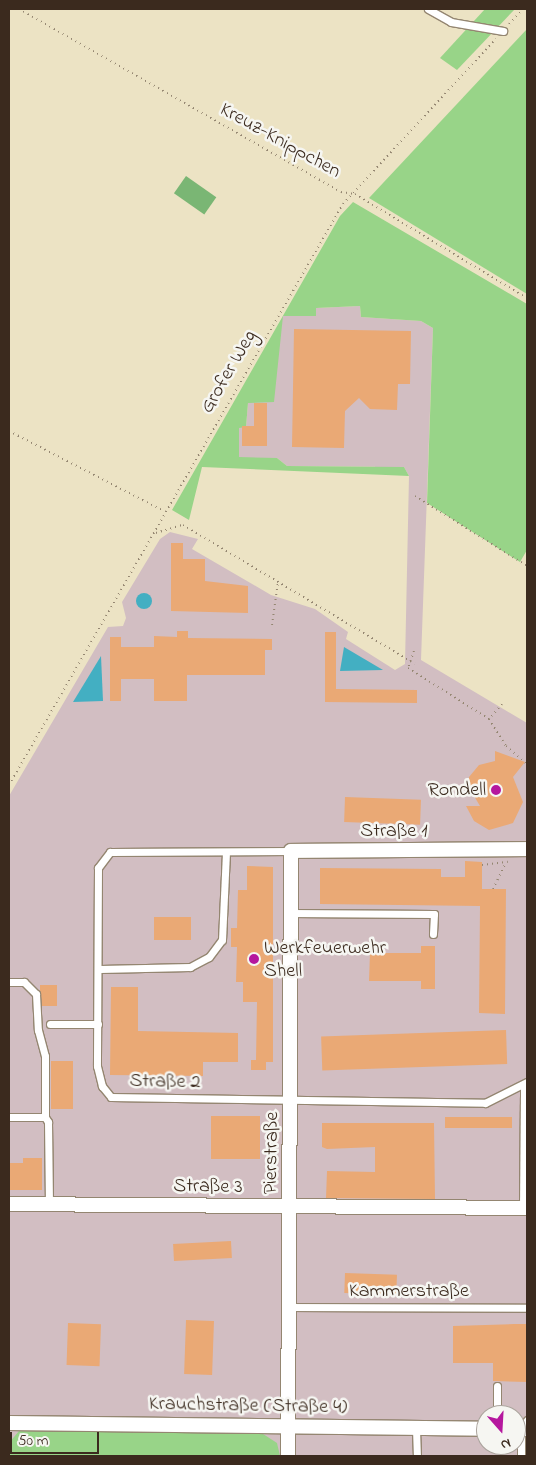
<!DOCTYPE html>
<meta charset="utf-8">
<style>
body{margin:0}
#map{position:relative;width:536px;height:1465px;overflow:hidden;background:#ece3c4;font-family:"Indie Flower",sans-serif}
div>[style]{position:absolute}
.industrial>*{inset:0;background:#d2bec2}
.green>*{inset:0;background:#98d488}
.forest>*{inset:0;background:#7ab674;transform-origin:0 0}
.water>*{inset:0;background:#43afc2}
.round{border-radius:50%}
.building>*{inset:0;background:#eaa975;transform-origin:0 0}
.path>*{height:2px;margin-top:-1px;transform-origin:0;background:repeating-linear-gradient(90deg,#948671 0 1px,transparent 0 5px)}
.roads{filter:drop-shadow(1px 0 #948671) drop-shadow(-1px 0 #948671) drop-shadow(0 1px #948671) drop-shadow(0 -1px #948671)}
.service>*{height:7px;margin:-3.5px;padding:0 3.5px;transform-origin:3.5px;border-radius:3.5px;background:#fff}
.minor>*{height:14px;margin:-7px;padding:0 7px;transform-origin:7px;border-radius:7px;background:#fff}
.dots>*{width:14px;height:14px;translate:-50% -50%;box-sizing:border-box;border:2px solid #f6f6f2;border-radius:50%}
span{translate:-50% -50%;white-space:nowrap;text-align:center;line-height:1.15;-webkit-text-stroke:5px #f6f6f2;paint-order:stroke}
.street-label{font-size:20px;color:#3b2a1e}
.poi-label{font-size:20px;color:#3b2a1e}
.right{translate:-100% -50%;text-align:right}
.left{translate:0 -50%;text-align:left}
.frame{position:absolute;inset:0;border:10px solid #3b2a1e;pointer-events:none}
.north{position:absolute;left:476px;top:1405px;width:50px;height:50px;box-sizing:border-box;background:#f6f6f2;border:1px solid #aba49d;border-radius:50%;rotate:161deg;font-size:14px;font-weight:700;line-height:20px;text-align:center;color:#3b2a1e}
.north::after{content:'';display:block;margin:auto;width:18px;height:22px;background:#b5179e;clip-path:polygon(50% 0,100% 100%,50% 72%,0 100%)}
.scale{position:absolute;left:10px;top:1432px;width:89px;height:22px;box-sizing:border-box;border:2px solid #3b2a1e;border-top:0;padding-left:6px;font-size:15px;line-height:18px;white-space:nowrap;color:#3b2a1e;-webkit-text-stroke:4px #f6f6f2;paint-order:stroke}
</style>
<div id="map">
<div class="industrial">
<i style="clip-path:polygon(evenodd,360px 306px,361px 317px,421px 321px,433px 328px,421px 660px,527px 723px,527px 1456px,9px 1456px,9px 796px,108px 627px,123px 626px,126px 618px,122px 602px,160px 539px,170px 532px,198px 539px,192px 549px,271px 595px,315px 609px,348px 632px,346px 639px,395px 670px,405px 664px,409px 476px,404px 467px,287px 466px,277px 458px,239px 458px,239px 427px,246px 427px,248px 403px,283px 316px,316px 316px,316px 308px,360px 306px,486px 1415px,516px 1415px,516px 1445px,486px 1445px,486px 1415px)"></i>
</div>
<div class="green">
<i style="clip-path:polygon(485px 9px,515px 9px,457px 70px,440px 58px)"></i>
<i style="clip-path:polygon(527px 29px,527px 294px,369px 198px)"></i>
<i style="clip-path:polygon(353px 202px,527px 304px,527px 550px,520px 562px,427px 503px,433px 328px,421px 321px,361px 317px,360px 306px,316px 308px,316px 316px,283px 316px,274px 402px,248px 403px,246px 427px,239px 428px,239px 457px,277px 458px,287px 466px,404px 467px,409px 476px,202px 467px,189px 520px,172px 510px,340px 216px)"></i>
<i style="clip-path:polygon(19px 1431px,260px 1432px,277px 1443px,280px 1456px,9px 1456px,9px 1443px)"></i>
</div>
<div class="forest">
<i style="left:186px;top:176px;width:37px;height:21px;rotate:35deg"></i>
</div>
<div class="water">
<i class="round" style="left:136px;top:593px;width:16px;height:16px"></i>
<i style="clip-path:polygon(344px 647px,383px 670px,340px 671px)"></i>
<i style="clip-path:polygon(101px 656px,103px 701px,73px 702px)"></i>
</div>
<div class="building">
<i style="clip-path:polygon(294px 329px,411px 331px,410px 384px,398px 384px,397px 410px,370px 409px,359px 398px,345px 411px,344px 448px,292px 447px)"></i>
<i style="clip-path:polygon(254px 403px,267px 403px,267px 446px,242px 446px,242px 426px,254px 426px)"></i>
<i style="clip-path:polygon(171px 543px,183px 543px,183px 559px,205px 559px,205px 581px,248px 586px,248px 613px,171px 611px)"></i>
<i style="clip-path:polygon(177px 631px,188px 631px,188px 638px,272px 639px,272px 650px,265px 650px,265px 675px,187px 675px,187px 701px,154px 701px,154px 679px,121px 679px,121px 701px,110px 701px,110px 637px,121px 637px,121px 647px,154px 647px,154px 636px,177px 637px)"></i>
<i style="clip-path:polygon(325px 632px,336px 632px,336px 689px,417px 690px,417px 703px,325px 702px)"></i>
<i style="clip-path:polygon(495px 751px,525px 762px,513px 777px,523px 802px,513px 823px,489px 830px,474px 821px,466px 806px,480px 806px,468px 786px,469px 777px,479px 765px,495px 761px)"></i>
<i style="left:345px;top:797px;width:76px;height:25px;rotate:2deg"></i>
<i style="clip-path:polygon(465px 861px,482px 862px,482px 889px,506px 889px,505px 1014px,479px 1013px,480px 906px,320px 904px,320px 868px,441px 869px,441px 877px,465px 877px)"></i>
<i style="clip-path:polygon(247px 866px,273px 867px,273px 1062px,266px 1062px,266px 1070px,251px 1070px,251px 1060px,256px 1060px,257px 1002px,243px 1002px,243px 982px,236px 982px,237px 947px,231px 947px,231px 928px,237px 928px,238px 890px,247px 890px)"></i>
<i style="left:154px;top:917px;width:37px;height:23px"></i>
<i style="clip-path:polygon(421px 946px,435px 946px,435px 989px,421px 989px,421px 981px,369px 981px,370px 953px,421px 953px)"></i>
<i style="left:40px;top:985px;width:17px;height:21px"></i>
<i style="clip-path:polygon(111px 987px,138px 987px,138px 1031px,238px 1033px,238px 1062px,203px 1062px,203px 1076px,110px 1075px)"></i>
<i style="left:506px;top:1030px;width:34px;height:185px;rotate:88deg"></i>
<i style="left:51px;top:1061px;width:22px;height:48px"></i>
<i style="left:260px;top:1116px;width:43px;height:49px;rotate:90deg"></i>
<i style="left:445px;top:1117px;width:67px;height:11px"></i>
<i style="clip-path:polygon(322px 1123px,434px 1123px,435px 1199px,326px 1198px,327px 1171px,375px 1172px,375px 1147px,327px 1149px,322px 1147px)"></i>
<i style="clip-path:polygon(23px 1158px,42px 1158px,42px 1190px,9px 1190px,9px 1163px,23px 1163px)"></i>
<i style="left:231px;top:1241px;width:17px;height:58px;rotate:87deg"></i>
<i style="left:345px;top:1273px;width:52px;height:20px;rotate:2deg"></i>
<i style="left:186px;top:1320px;width:28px;height:54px;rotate:2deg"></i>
<i style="left:68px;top:1323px;width:33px;height:42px;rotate:2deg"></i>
<i style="clip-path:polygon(514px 1324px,527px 1324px,527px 1382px,493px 1381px,493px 1363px,453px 1363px,453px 1326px)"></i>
</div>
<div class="path">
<i style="left:19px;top:9px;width:370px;rotate:29.6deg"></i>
<i style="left:341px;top:192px;width:14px;rotate:8deg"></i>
<i style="left:355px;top:194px;width:201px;rotate:31.2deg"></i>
<i style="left:509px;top:24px;width:21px;rotate:-47deg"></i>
<i style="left:9px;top:431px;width:174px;rotate:27.3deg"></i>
<i style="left:415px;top:496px;width:132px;rotate:32deg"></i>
<i style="left:156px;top:533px;width:28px;rotate:-17deg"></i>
<i style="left:183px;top:525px;width:270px;rotate:30.9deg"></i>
<i style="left:272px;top:625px;width:43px;rotate:-82.1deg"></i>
<i style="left:414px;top:651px;width:18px;rotate:109deg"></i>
<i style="left:408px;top:668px;width:96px;rotate:32.2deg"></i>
<i style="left:502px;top:704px;width:20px;rotate:131deg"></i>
<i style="left:489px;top:719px;width:32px;rotate:58deg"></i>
<i style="left:506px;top:746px;width:28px;rotate:41deg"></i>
<i style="left:9px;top:785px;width:670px;rotate:-60.11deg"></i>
<i style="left:343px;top:204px;width:225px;rotate:-47.2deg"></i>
<i style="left:482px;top:865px;width:26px;rotate:-7deg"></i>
<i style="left:493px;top:889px;width:28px;rotate:-64deg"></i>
</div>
<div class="roads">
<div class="service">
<i style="left:428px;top:9px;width:26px;rotate:29deg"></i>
<i style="left:451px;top:22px;width:53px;rotate:9.8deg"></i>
<i style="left:291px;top:851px;width:181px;rotate:179.7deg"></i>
<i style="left:110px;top:852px;width:20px;rotate:127deg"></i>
<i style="left:98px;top:868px;width:198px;rotate:90.3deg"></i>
<i style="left:97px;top:1066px;width:21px;rotate:76deg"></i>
<i style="left:102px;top:1086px;width:14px;rotate:51deg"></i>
<i style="left:111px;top:1097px;width:374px;rotate:0.9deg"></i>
<i style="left:485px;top:1103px;width:47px;rotate:-26.6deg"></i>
<i style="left:290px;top:913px;width:144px;rotate:0.4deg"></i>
<i style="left:434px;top:914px;width:20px;rotate:93deg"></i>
<i style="left:100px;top:969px;width:90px;rotate:-1.3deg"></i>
<i style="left:190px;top:967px;width:21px;rotate:-28deg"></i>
<i style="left:209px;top:957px;width:21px;rotate:-53deg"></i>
<i style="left:222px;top:940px;width:88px;rotate:-87.4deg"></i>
<i style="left:9px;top:982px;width:15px"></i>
<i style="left:24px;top:982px;width:17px;rotate:45deg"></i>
<i style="left:36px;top:994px;width:36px;rotate:87deg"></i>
<i style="left:38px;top:1030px;width:27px;rotate:75deg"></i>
<i style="left:45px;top:1056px;width:61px;rotate:90deg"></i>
<i style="left:50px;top:1024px;width:48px"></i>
<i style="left:9px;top:1117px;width:36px"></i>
<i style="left:45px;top:1117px;width:6px;rotate:59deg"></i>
<i style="left:48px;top:1122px;width:83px;rotate:89.3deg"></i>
<i style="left:523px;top:1208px;width:124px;rotate:-89.5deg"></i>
<i style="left:290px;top:1307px;width:237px;rotate:0.2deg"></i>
<i style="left:497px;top:1415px;width:29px;rotate:-90deg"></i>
<i style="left:416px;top:1429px;width:27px;rotate:88deg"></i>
<i style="left:521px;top:1456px;width:27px;rotate:-90deg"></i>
<i style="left:521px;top:1429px;width:11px;rotate:-56deg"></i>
</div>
<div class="minor">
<i style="left:9px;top:1204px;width:518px;rotate:0.44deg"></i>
<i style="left:9px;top:1423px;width:477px;rotate:0.7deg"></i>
<i style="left:516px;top:1429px;width:11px"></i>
<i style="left:288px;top:1456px;width:605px;rotate:-89.72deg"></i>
<i style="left:291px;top:851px;width:236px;rotate:-0.5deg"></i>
</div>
</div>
<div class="dots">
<i style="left:496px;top:790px;background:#b5179e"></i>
<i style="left:254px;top:959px;background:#b5179e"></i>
</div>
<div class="street-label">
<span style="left:280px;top:141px;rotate:29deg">Kreuz-Knippchen</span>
<span style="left:229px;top:372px;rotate:-60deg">Grofer Weg</span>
<span style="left:394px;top:831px">Straße 1</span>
<span style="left:165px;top:1082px;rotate:1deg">Straße 2</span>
<span style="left:272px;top:1153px;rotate:-89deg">Pierstraße</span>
<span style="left:208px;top:1187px;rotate:1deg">Straße 3</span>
<span style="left:409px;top:1291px">Kammerstraße</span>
<span style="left:248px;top:1406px;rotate:1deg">Krauchstraße (Straße 4)</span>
</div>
<div class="poi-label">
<span class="right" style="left:486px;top:790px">Rondell</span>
<span class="left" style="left:264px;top:960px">Werkfeuerwehr<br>Shell</span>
</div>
<div class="frame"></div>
<div class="north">N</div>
<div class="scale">50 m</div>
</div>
